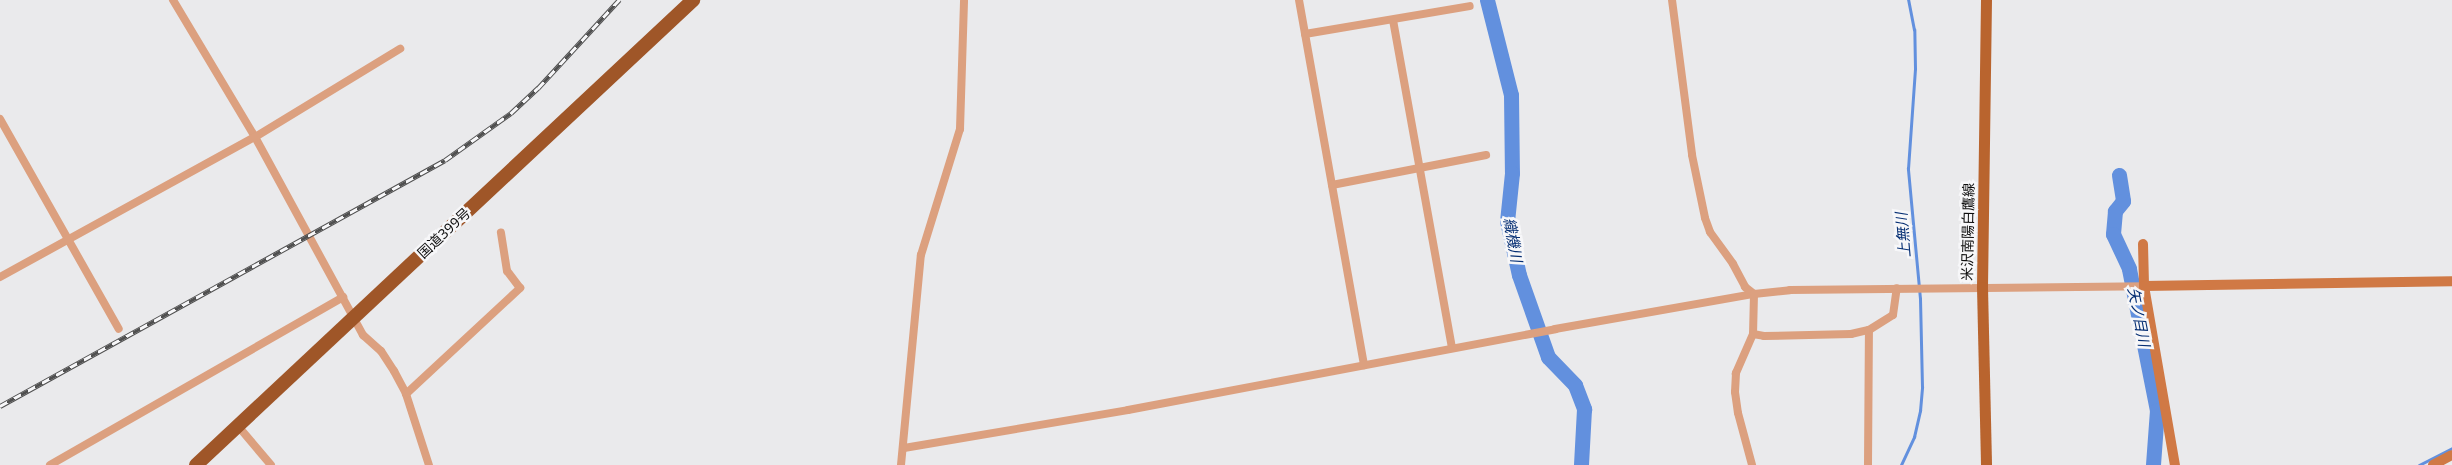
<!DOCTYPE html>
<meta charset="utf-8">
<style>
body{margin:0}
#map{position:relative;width:2452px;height:465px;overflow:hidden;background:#eaeaec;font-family:"Noto Sans","Noto Sans JP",sans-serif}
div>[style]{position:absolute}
.stream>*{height:2.5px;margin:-1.25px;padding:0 1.25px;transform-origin:1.25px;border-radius:1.25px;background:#6290de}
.river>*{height:15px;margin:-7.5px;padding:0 7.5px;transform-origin:7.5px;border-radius:7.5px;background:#6290de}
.street>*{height:8px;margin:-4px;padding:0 4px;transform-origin:4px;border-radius:4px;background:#dca07f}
.secondary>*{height:10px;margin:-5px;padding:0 5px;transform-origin:5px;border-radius:5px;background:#d07945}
.primary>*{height:11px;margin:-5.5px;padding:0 5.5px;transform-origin:5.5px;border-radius:5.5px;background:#b9642e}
.highway>*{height:14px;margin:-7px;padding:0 7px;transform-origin:7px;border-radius:7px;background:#9f5628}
.rail>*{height:4.5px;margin-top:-2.25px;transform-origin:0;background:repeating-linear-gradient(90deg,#f7f7f9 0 8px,#505050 0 16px);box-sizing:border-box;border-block:1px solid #505050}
span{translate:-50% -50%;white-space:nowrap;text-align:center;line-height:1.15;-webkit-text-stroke:5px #f7f7f9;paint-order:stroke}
.street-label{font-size:14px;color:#0d0d0d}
.water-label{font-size:15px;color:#052e73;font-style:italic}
</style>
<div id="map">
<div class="stream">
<i style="left:1901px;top:465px;width:31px;rotate:-65deg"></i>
<i style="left:1914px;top:437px;width:27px;rotate:-77deg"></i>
<i style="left:1920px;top:411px;width:24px;rotate:-85deg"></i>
<i style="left:1922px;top:387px;width:88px;rotate:-91.3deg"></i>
<i style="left:1920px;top:299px;width:131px;rotate:-95.3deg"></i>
<i style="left:1908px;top:169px;width:100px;rotate:-86deg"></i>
<i style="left:1915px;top:69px;width:39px;rotate:-91deg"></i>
<i style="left:1914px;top:30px;width:31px;rotate:-101deg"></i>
<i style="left:2419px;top:465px;width:37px;rotate:-27deg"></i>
</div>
<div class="river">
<i style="left:1487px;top:0;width:98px;rotate:75.8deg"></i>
<i style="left:1511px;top:95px;width:78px;rotate:89.3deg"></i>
<i style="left:1512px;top:173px;width:48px;rotate:95.9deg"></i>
<i style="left:1507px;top:221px;width:55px;rotate:77.5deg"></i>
<i style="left:1519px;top:275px;width:87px;rotate:70.5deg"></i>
<i style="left:1548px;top:357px;width:39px;rotate:46deg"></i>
<i style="left:1575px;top:385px;width:26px;rotate:69deg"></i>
<i style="left:1584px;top:409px;width:56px;rotate:93.1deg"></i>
<i style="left:2119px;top:175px;width:26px;rotate:81deg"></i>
<i style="left:2123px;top:201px;width:13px;rotate:129deg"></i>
<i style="left:2115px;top:211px;width:23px;rotate:95deg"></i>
<i style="left:2113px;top:234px;width:38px;rotate:65deg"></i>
<i style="left:2129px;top:269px;width:144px;rotate:78.8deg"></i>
<i style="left:2157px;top:410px;width:55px;rotate:94.2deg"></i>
</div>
<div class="street">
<i style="left:173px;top:0;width:160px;rotate:59.1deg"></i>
<i style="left:255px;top:137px;width:226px;rotate:61.4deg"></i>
<i style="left:363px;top:335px;width:24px;rotate:42deg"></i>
<i style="left:381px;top:351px;width:24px;rotate:57deg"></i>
<i style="left:394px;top:371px;width:26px;rotate:62deg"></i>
<i style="left:406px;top:394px;width:75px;rotate:72.1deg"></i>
<i style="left:1299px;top:0;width:371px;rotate:79.9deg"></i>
<i style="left:1672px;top:0;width:156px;rotate:82.6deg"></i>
<i style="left:1692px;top:155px;width:64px;rotate:78.3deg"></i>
<i style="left:1705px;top:218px;width:15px;rotate:70deg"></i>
<i style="left:1710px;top:232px;width:39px;rotate:54deg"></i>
<i style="left:1733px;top:264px;width:26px;rotate:62deg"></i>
<i style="left:1745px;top:287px;width:11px;rotate:38deg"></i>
<i style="left:1754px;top:294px;width:40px;rotate:91.4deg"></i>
<i style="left:1753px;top:334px;width:43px;rotate:113.6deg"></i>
<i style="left:1736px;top:373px;width:19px;rotate:93deg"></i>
<i style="left:1735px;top:392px;width:21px;rotate:82deg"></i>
<i style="left:1738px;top:413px;width:54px;rotate:74.9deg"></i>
<i style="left:1393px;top:20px;width:333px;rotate:79.8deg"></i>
<i style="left:1305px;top:34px;width:167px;rotate:-9.6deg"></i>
<i style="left:0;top:119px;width:241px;rotate:60.5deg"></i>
<i style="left:1332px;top:185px;width:157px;rotate:-11deg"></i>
<i style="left:0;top:277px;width:291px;rotate:-28.8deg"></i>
<i style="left:255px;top:137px;width:170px;rotate:-31.3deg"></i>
<i style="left:1753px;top:334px;width:11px;rotate:10deg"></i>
<i style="left:1764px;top:336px;width:87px;rotate:-1.3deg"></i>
<i style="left:1851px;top:334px;width:18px;rotate:-13deg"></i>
<i style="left:1869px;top:330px;width:28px;rotate:-32deg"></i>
<i style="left:1893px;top:315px;width:27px;rotate:-82deg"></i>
<i style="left:406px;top:394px;width:156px;rotate:-42.9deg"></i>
<i style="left:520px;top:288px;width:21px;rotate:-127deg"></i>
<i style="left:507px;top:271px;width:39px;rotate:-99deg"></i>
<i style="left:238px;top:426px;width:51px;rotate:49.8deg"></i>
<i style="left:904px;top:448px;width:227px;rotate:-9.6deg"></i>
<i style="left:1128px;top:410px;width:435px;rotate:-10.7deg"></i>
<i style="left:1555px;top:329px;width:202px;rotate:-10deg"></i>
<i style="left:1754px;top:294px;width:36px;rotate:-6deg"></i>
<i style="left:1790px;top:290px;width:354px;rotate:-0.6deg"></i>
<i style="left:50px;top:465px;width:338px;rotate:-29.8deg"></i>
<i style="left:901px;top:465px;width:211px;rotate:-84.6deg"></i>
<i style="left:921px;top:255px;width:132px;rotate:-72.8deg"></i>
<i style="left:960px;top:129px;width:129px;rotate:-88.2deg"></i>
<i style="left:1868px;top:465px;width:135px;rotate:-89.6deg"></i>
</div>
<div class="secondary">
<i style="left:2143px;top:244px;width:42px;rotate:88.6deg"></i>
<i style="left:2144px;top:286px;width:182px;rotate:80.2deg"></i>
<i style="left:2144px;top:286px;width:308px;rotate:-0.9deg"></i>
<i style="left:2433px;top:465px;width:21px;rotate:-28deg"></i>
</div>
<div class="primary">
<i style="left:1986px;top:0;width:287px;rotate:90.8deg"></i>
<i style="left:1982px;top:287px;width:178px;rotate:88.7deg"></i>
</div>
<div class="highway">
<i style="left:196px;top:465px;width:681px;rotate:-43.09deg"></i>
</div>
<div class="rail">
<i style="left:0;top:406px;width:508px;rotate:-28.93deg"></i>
<i style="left:445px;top:160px;width:81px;rotate:-35.5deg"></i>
<i style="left:511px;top:113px;width:37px;rotate:-43deg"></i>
<i style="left:538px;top:88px;width:120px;rotate:-47.4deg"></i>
</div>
<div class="street-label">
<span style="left:1968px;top:232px;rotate:-89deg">米沢南陽白鷹線</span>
<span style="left:444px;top:233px;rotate:-43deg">国道399号</span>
</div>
<div class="water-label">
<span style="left:1903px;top:235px;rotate:-95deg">上無川</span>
<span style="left:1513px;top:240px;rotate:80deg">織機川</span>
<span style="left:2139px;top:317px;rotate:79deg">矢ノ目川</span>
</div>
</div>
